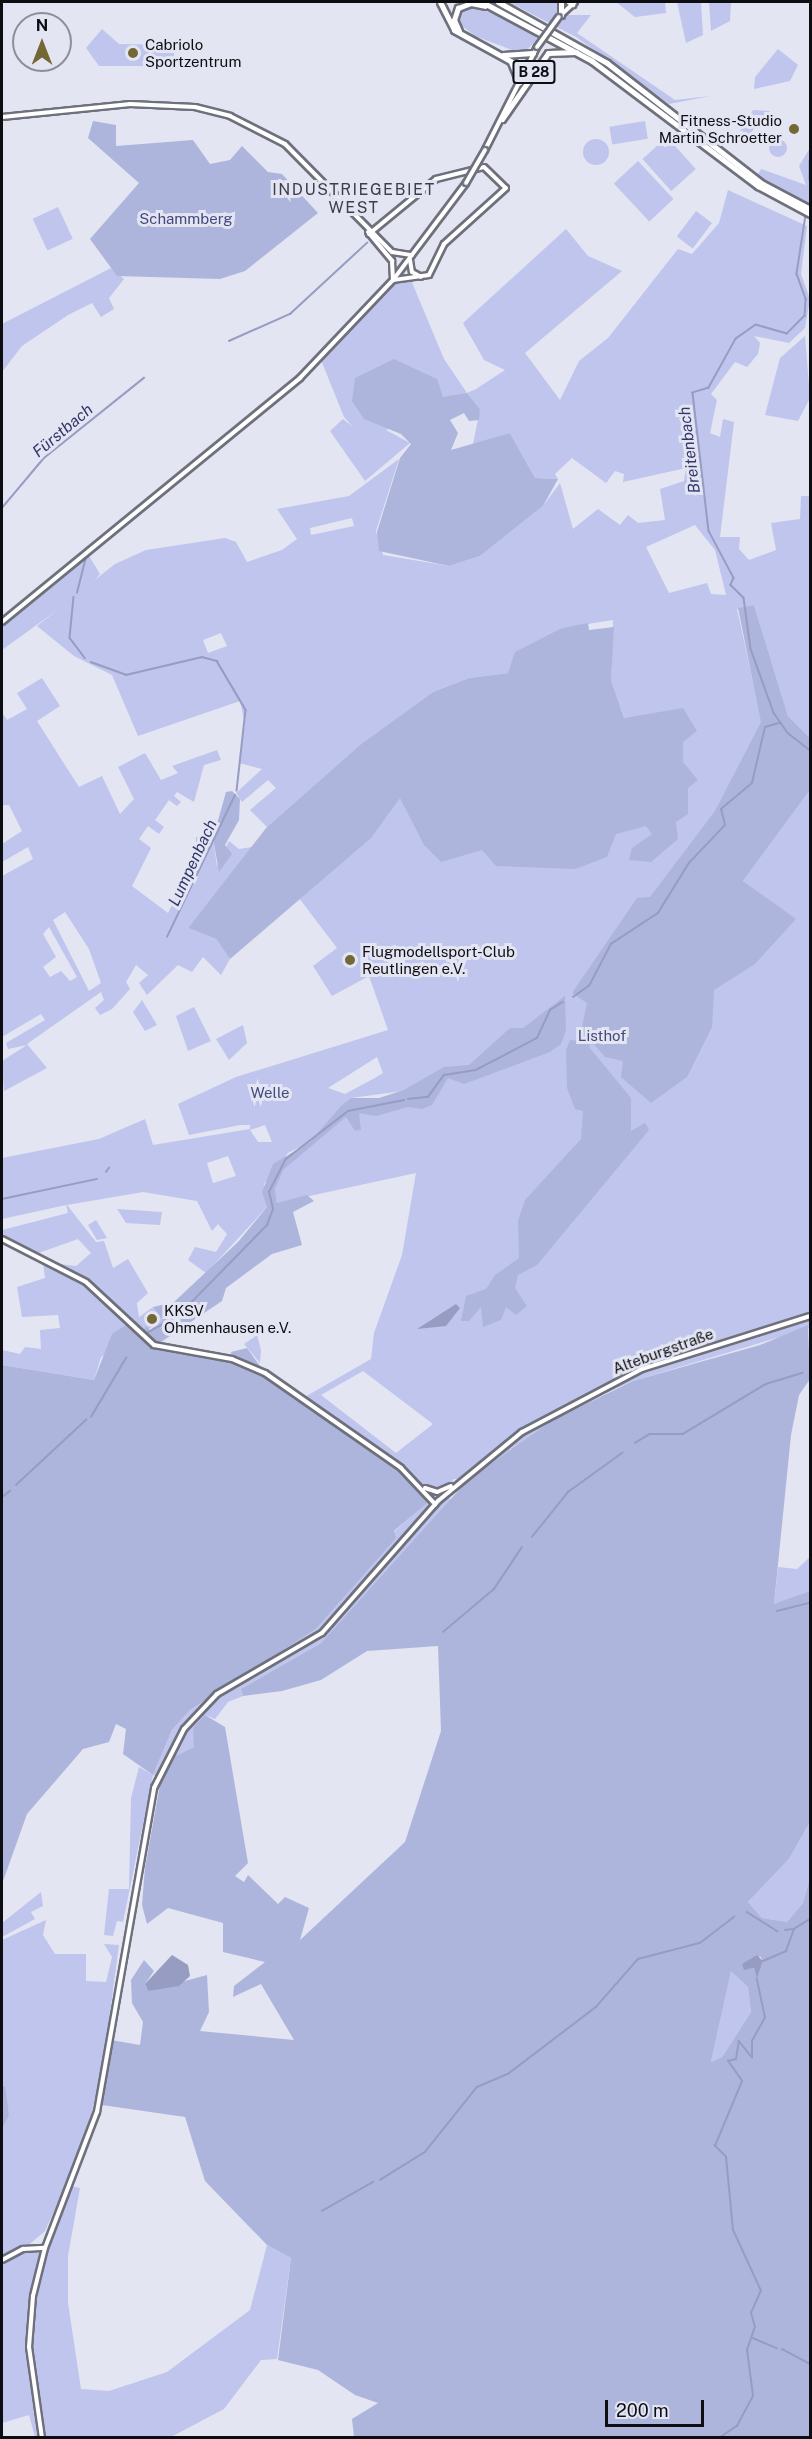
<!DOCTYPE html>
<meta charset="utf-8">
<style>
body{margin:0}
#map{position:relative;width:812px;height:2439px;overflow:hidden;background:#e3e5f2;font-family:"Public Sans",sans-serif}
div>[style]{position:absolute}
.green>*{inset:0;background:#bfc5ec;transform-origin:0 0}
.round{border-radius:50%}
.forest>*{inset:0;background:#aeb5dc}
.water>*{inset:0;background:#969cc2}
.stream>*{height:1.5px;margin:-0.75px;padding:0 0.75px;transform-origin:0.75px;border-radius:0.75px;background:#969cc2}
.roads{filter:drop-shadow(2px 0 #6e707b) drop-shadow(-2px 0 #6e707b) drop-shadow(0 2px #6e707b) drop-shadow(0 -2px #6e707b)}
.secondary>*{height:4px;margin:-2px;padding:0 2px;transform-origin:2px;border-radius:2px;background:#fff}
.highway>*{height:5px;margin:-2.5px;padding:0 2.5px;transform-origin:2.5px;border-radius:2.5px;background:#fff}
.bridges{filter:drop-shadow(2px 0 #6e707b) drop-shadow(-2px 0 #6e707b) drop-shadow(0 2px #6e707b) drop-shadow(0 -2px #6e707b)}
.secondary-bridge>*{height:4px;margin:-2px;padding:0 2px;transform-origin:2px;border-radius:2px;background:#fff}
.dots>*{width:16px;height:16px;translate:-50% -50%;box-sizing:border-box;border:3px solid #e3e5f2;border-radius:50%}
span{translate:-50% -50%;white-space:nowrap;text-align:center;line-height:1.15;-webkit-text-stroke:6px #e3e5f2;paint-order:stroke}
.shield-label span{padding:2px 4px;background:#e3e5f2;border:2px solid;border-radius:4px;-webkit-text-stroke-width:0}
.shield-label{font-size:14px;color:#0d0e12;font-weight:700}
.poi-label{font-size:15px;color:#0d0e12}
.left{translate:0 -50%;text-align:left}
.right{translate:-100% -50%;text-align:right}
.park-label{font-size:15px;color:#43497c}
.street-label{font-size:15px;color:#0d0e12}
.neighbourhood-label{font-size:16px;color:#3c3e48;letter-spacing:1.5px}
.water-label{font-size:16px;color:#333769;font-style:italic}
.frame{position:absolute;inset:0;border:3px solid #0d0e12;pointer-events:none}
.north{position:absolute;left:12px;top:12px;width:60px;height:60px;box-sizing:border-box;background:#e3e5f2;border:2px solid #8d8f98;border-radius:50%;rotate:0deg;font-size:16px;font-weight:700;line-height:24px;text-align:center;color:#0d0e12}
.north::after{content:'';display:block;margin:auto;width:21px;height:27px;background:#736835;clip-path:polygon(50% 0,100% 100%,50% 72%,0 100%)}
.scale{position:absolute;left:605px;top:2400px;width:99px;height:27px;box-sizing:border-box;border:3px solid #0d0e12;border-top:0;padding-left:8px;font-size:18px;line-height:21px;white-space:nowrap;color:#0d0e12;-webkit-text-stroke:4px #e3e5f2;paint-order:stroke}
</style>
<div id="map">
<div class="green">
<i style="clip-path:polygon(509px 2px,561px 2px,562px 15px,591px 15px,577px 33px,675px 100px,711px 96px,669px 104px,576px 37px)"></i>
<i style="clip-path:polygon(616px 2px,665px 2px,666px 13px,635px 17px)"></i>
<i style="clip-path:polygon(677px 2px,701px 2px,703px 35px,686px 43px)"></i>
<i style="clip-path:polygon(709px 2px,731px 2px,730px 21px,711px 31px)"></i>
<i style="clip-path:polygon(469px 4px,530px 29px,537px 39px,523px 54px,475px 36px,457px 22px,460px 9px)"></i>
<i style="clip-path:polygon(102px 29px,119px 44px,174px 45px,174px 66px,99px 66px,86px 48px)"></i>
<i style="clip-path:polygon(778px 49px,798px 65px,790px 81px,754px 89px,755px 77px)"></i>
<i style="clip-path:polygon(753px 110px,770px 111px,747px 137px,740px 131px)"></i>
<i style="left:645px;top:121px;width:18px;height:36px;rotate:81deg"></i>
<i style="left:667px;top:137px;width:43px;height:33px;rotate:48deg"></i>
<i class="round" style="left:769px;top:139px;width:18px;height:18px"></i>
<i class="round" style="left:583px;top:139px;width:26px;height:26px"></i>
<i style="clip-path:polygon(810px 148px,810px 206px,757px 176px,761px 169px,806px 185px,799px 166px)"></i>
<i style="left:638px;top:161px;width:52px;height:33px;rotate:47deg"></i>
<i style="clip-path:polygon(evenodd,728px 190px,807px 226px,801px 274px,810px 299px,805px 328px,789px 343px,754px 336px,760px 343px,758px 354px,747px 367px,735px 362px,711px 394px,717px 400px,710px 433px,720px 437px,723px 419px,734px 422px,720px 537px,740px 537px,739px 549px,749px 560px,776px 550px,771px 523px,800px 519px,801px 496px,810px 496px,810px 738px,788px 716px,754px 605px,737px 609px,757px 700px,792px 770px,740px 881px,795px 919px,743px 881px,810px 790px,810px 1328px,633px 1381px,573px 1407px,468px 1480px,453px 1479px,452px 1485px,439px 1491px,424px 1487px,303px 1398px,371px 1359px,374px 1333px,402px 1255px,416px 1173px,277px 1203px,275px 1189px,282px 1170px,347px 1116px,355px 1131px,360px 1130px,358px 1113px,403px 1091px,351px 1098px,310px 1142px,288px 1153px,264px 1184px,267px 1207px,206px 1273px,188px 1260px,195px 1247px,216px 1252px,227px 1234px,218px 1224px,212px 1231px,197px 1201px,143px 1192px,67px 1205px,96px 1242px,104px 1241px,113px 1268px,128px 1259px,148px 1293px,137px 1303px,139px 1317px,153px 1307px,164px 1320px,101px 1357px,94px 1380px,2px 1365px,2px 1350px,20px 1354px,25px 1347px,41px 1349px,40px 1330px,60px 1328px,58px 1315px,22px 1317px,17px 1287px,45px 1278px,43px 1262px,76px 1266px,91px 1253px,78px 1239px,33px 1255px,2px 1239px,2px 1230px,68px 1213px,66px 1205px,2px 1219px,2px 1158px,99px 1139px,145px 1119px,153px 1145px,250px 1129px,250px 1125px,240px 1125px,189px 1135px,178px 1104px,236px 1077px,388px 1030px,369px 976px,332px 996px,313px 966px,337px 948px,299px 898px,315px 886px,326px 781px,684px 711px,624px 718px,611px 680px,613px 620px,562px 628px,508px 673px,469px 678px,433px 692px,361px 744px,267px 827px,250px 810px,276px 788px,268px 780px,242px 802px,236px 793px,262px 769px,239px 763px,245px 724px,240px 701px,138px 736px,112px 675px,74px 656px,37px 626px,115px 564px,146px 550px,225px 538px,236px 542px,247px 562px,282px 550px,297px 539px,277px 509px,349px 496px,399px 459px,376px 531px,383px 555px,449px 566px,480px 556px,543px 506px,560px 483px,573px 529px,598px 509px,620px 525px,628px 515px,638px 523px,665px 520px,660px 489px,684px 481px,686px 468px,623px 482px,624px 474px,615px 471px,606px 483px,572px 458px,555px 474px,558px 479px,535px 478px,510px 433px,472px 449px,480px 409px,467px 393px,386px 430px,410px 443px,365px 481px,330px 431px,343px 419px,353px 427px,344px 417px,321px 360px,395px 283px,411px 280px,444px 359px,467px 393px,476px 389px,505px 370px,484px 360px,463px 323px,566px 229px,588px 256px,622px 271px,525px 353px,560px 400px,579px 361px,608px 338px,678px 249px,692px 254px,719px 223px,728px 190px,352px 518px,354px 526px,311px 535px,310px 528px,352px 518px,728px 190px,695px 525px,715px 550px,726px 595px,711px 594px,707px 583px,669px 593px,646px 547px,695px 525px,728px 190px,221px 633px,227px 646px,208px 653px,203px 640px,221px 633px,728px 190px,377px 1057px,383px 1073px,373px 1079px,345px 1094px,328px 1088px,377px 1057px,728px 190px,265px 1125px,272px 1142px,258px 1142px,250px 1130px,265px 1125px,728px 190px,228px 1156px,236px 1176px,213px 1183px,207px 1163px,228px 1156px,728px 190px,363px 1371px,433px 1424px,396px 1453px,321px 1395px,363px 1371px)"></i>
<i style="left:58px;top:207px;width:35px;height:28px;rotate:65deg"></i>
<i style="left:696px;top:211px;width:20px;height:32px;rotate:37deg"></i>
<i style="clip-path:polygon(111px 268px,124px 279px,109px 298px,114px 309px,101px 317px,92px 303px,68px 315px,22px 346px,2px 372px,2px 324px)"></i>
<i style="clip-path:polygon(805px 336px,810px 398px,798px 421px,765px 415px,780px 358px)"></i>
<i style="clip-path:polygon(89px 556px,100px 574px,89px 587px,2px 650px,2px 625px)"></i>
<i style="clip-path:polygon(evenodd,42px 678px,60px 706px,37px 721px,79px 787px,102px 776px,120px 814px,134px 799px,118px 767px,145px 753px,161px 780px,178px 773px,172px 766px,217px 750px,221px 760px,204px 765px,194px 802px,177px 792px,174px 796px,181px 802px,177px 806px,169px 800px,155px 820px,164px 827px,159px 834px,148px 826px,139px 839px,151px 848px,132px 886px,168px 913px,195px 858px,196px 837px,213px 838px,217px 866px,229px 841px,239px 849px,252px 847px,188px 928px,216px 939px,230px 959px,221px 975px,203px 957px,192px 972px,178px 965px,147px 995px,139px 983px,148px 975px,136px 965px,126px 982px,130px 989px,112px 1009px,100px 1015px,95px 1008px,104px 1000px,101px 992px,27px 1044px,47px 1068px,4px 1091px,2px 1061px,27px 1045px,8px 1049px,6px 1043px,45px 1020px,41px 1014px,2px 1037px,2px 876px,33px 859px,28px 847px,2px 862px,2px 844px,22px 831px,9px 805px,2px 805px,2px 712px,7px 720px,27px 709px,17px 693px,42px 678px,65px 912px,89px 949px,101px 983px,89px 991px,53px 920px,65px 912px,42px 678px,49px 927px,77px 977px,70px 981px,61px 971px,50px 977px,43px 967px,56px 957px,43px 934px,49px 927px)"></i>
<i style="clip-path:polygon(142px 1000px,157px 1025px,145px 1031px,133px 1012px)"></i>
<i style="clip-path:polygon(194px 1007px,211px 1041px,188px 1051px,176px 1016px)"></i>
<i style="clip-path:polygon(243px 1025px,247px 1043px,229px 1060px,216px 1039px)"></i>
<i style="clip-path:polygon(117px 1209px,162px 1212px,160px 1225px,126px 1223px)"></i>
<i style="clip-path:polygon(96px 1220px,107px 1238px,97px 1240px,88px 1225px)"></i>
<i style="clip-path:polygon(257px 1335px,261px 1350px,260px 1363px,244px 1344px)"></i>
<i style="clip-path:polygon(448px 1497px,452px 1501px,321px 1643px,241px 1689px,243px 1696px,228px 1702px,215px 1719px,205px 1715px,194px 1748px,175px 1757px,161px 1779px,153px 1775px,123px 1922px,117px 1921px,113px 1936px,104px 1935px,109px 1889px,129px 1889px,131px 1798px,139px 1767px,153px 1775px,172px 1730px,190px 1710px,316px 1629px,395px 1538px,394px 1532px,427px 1502px)"></i>
<i style="clip-path:polygon(810px 1557px,810px 1591px,774px 1605px,778px 1567px,797px 1569px)"></i>
<i style="clip-path:polygon(810px 1822px,810px 1878px,803px 1903px,787px 1922px,762px 1918px,748px 1902px,789px 1859px)"></i>
<i style="clip-path:polygon(41px 1892px,43px 1906px,31px 1912px,35px 1919px,2px 1937px,2px 1923px)"></i>
<i style="clip-path:polygon(46px 1920px,43px 1935px,55px 1954px,86px 1954px,86px 1981px,106px 1982px,112px 1957px,104px 1944px,119px 1945px,103px 2065px,84px 2145px,45px 2231px,25px 2248px,45px 2247px,71px 2186px,80px 2188px,68px 2256px,68px 2303px,81px 2389px,109px 2391px,167px 2372px,250px 2310px,267px 2245px,291px 2258px,277px 2359px,261px 2360px,224px 2409px,171px 2437px,35px 2437px,29px 2415px,2px 2423px,2px 2129px,9px 2114px,2px 2087px,2px 1940px)"></i>
<i style="clip-path:polygon(731px 1970px,748px 1987px,751px 2012px,722px 2057px,711px 2062px)"></i>
</div>
<div class="forest">
<i style="clip-path:polygon(93px 121px,116px 125px,116px 146px,193px 140px,210px 164px,230px 160px,242px 146px,268px 172px,282px 174px,318px 213px,245px 271px,220px 279px,117px 276px,90px 239px,139px 183px,88px 138px)"></i>
<i style="clip-path:polygon(394px 359px,437px 379px,443px 397px,467px 393px,480px 409px,479px 420px,469px 421px,464px 413px,450px 420px,458px 433px,451px 450px,510px 433px,535px 478px,558px 479px,543px 506px,480px 556px,449px 566px,379px 551px,377px 532px,400px 458px,411px 444px,401px 434px,364px 419px,352px 401px,355px 378px)"></i>
<i style="clip-path:polygon(754px 605px,788px 716px,810px 738px,810px 790px,743px 881px,796px 919px,755px 964px,714px 990px,712px 1027px,687px 1077px,651px 1103px,621px 1077px,623px 1061px,605px 1057px,592px 1042px,589px 1047px,631px 1098px,631px 1131px,645px 1123px,649px 1130px,537px 1265px,518px 1275px,515px 1288px,527px 1306px,516px 1315px,506px 1307px,501px 1320px,483px 1327px,481px 1307px,469px 1321px,461px 1321px,466px 1296px,486px 1289px,495px 1275px,519px 1258px,518px 1221px,525px 1200px,581px 1139px,583px 1111px,575px 1109px,567px 1088px,566px 1050px,570px 1040px,579px 1041px,587px 1003px,572px 993px,637px 898px,650px 897px,715px 811px,761px 722px,738px 608px)"></i>
<i style="clip-path:polygon(588px 623px,589px 630px,614px 627px,611px 680px,624px 718px,683px 708px,697px 731px,683px 742px,683px 762px,698px 780px,688px 788px,688px 814px,676px 822px,678px 839px,651px 862px,629px 860px,632px 848px,652px 834px,646px 826px,616px 834px,607px 857px,575px 869px,496px 866px,482px 850px,441px 862px,424px 845px,400px 798px,371px 838px,230px 959px,216px 939px,188px 928px,267px 827px,361px 744px,433px 692px,469px 678px,508px 673px,515px 652px,562px 628px)"></i>
<i style="clip-path:polygon(232px 791px,240px 799px,239px 820px,225px 845px,232px 854px,219px 872px,213px 838px,226px 792px)"></i>
<i style="clip-path:polygon(565px 996px,566px 1030px,561px 1044px,550px 1052px,464px 1084px,448px 1078px,432px 1105px,422px 1109px,408px 1107px,376px 1116px,359px 1113px,361px 1130px,355px 1131px,346px 1117px,283px 1170px,275px 1189px,277px 1203px,307px 1195px,314px 1201px,293px 1212px,302px 1245px,272px 1254px,226px 1288px,222px 1301px,155px 1346px,232px 1358px,231px 1352px,247px 1348px,265px 1373px,419px 1483px,427px 1503px,394px 1531px,396px 1538px,316px 1629px,190px 1710px,172px 1730px,153px 1775px,123px 1754px,126px 1729px,116px 1724px,109px 1742px,83px 1749px,27px 1814px,2px 1884px,2px 1365px,94px 1380px,112px 1334px,126px 1325px,140px 1336px,146px 1326px,150px 1330px,163px 1320px,153px 1307px,174px 1302px,238px 1242px,267px 1207px,262px 1192px,273px 1164px,310px 1142px,341px 1106px,351px 1098px,379px 1098px,404px 1090px,444px 1067px,469px 1065px,510px 1028px,523px 1028px)"></i>
<i style="clip-path:polygon(evenodd,808px 1325px,810px 1379px,799px 1395px,791px 1435px,774px 1604px,810px 1591px,810px 1822px,789px 1859px,748px 1902px,762px 1918px,787px 1922px,803px 1903px,810px 1878px,810px 2437px,354px 2437px,352px 2419px,378px 2403px,355px 2395px,318px 2370px,278px 2360px,291px 2258px,267px 2245px,205px 2181px,185px 2117px,102px 2105px,111px 2040px,140px 2045px,143px 2022px,132px 2003px,131px 1980px,144px 1960px,154px 1971px,145px 1984px,148px 1991px,207px 1975px,209px 2012px,200px 2031px,294px 2040px,261px 1984px,233px 1997px,234px 1986px,265px 1962px,223px 1952px,223px 1923px,168px 1908px,147px 1924px,142px 1905px,145px 1868px,161px 1779px,174px 1757px,194px 1747px,193px 1728px,205px 1715px,225px 1727px,248px 1863px,235px 1876px,244px 1882px,248px 1875px,278px 1904px,285px 1897px,309px 1908px,300px 1940px,405px 1842px,441px 1731px,438px 1646px,367px 1651px,321px 1680px,282px 1691px,243px 1696px,241px 1689px,321px 1643px,468px 1480px,553px 1420px,633px 1381px,760px 1345px,808px 1325px,760px 1956px,763px 1961px,757px 1979px,754px 1968px,747px 1969px,760px 1956px,808px 1325px,731px 1971px,748px 1987px,751px 2012px,722px 2057px,711px 2062px,731px 1971px)"></i>
<i style="clip-path:polygon(5px 2086px,9px 2115px,2px 2129px,2px 2087px)"></i>
</div>
<div class="water">
<i style="clip-path:polygon(456px 1304px,460px 1308px,446px 1326px,417px 1329px)"></i>
<i style="clip-path:polygon(172px 1955px,188px 1965px,190px 1976px,179px 1986px,148px 1991px,145px 1984px)"></i>
<i style="clip-path:polygon(757px 1955px,763px 1961px,757px 1979px,754px 1968px,744px 1970px,742px 1964px)"></i>
</div>
<div class="stream">
<i style="left:810px;top:161px;width:19px;rotate:90deg"></i>
<i style="left:806px;top:215px;width:60px;rotate:98.7deg"></i>
<i style="left:797px;top:274px;width:27px;rotate:70deg"></i>
<i style="left:806px;top:299px;width:17px;rotate:93deg"></i>
<i style="left:805px;top:316px;width:25px;rotate:135deg"></i>
<i style="left:787px;top:334px;width:32px;rotate:-164deg"></i>
<i style="left:756px;top:325px;width:24px;rotate:145deg"></i>
<i style="left:736px;top:339px;width:56px;rotate:118.9deg"></i>
<i style="left:709px;top:388px;width:17px;rotate:163deg"></i>
<i style="left:693px;top:393px;width:139px;rotate:83.4deg"></i>
<i style="left:709px;top:531px;width:53px;rotate:62deg"></i>
<i style="left:734px;top:578px;width:8px;rotate:113deg"></i>
<i style="left:731px;top:585px;width:18px;rotate:45deg"></i>
<i style="left:744px;top:598px;width:51px;rotate:82.2deg"></i>
<i style="left:751px;top:649px;width:68px;rotate:70.2deg"></i>
<i style="left:774px;top:713px;width:24px;rotate:55deg"></i>
<i style="left:788px;top:733px;width:28px;rotate:38deg"></i>
<i style="left:229px;top:341px;width:67px;rotate:-23.9deg"></i>
<i style="left:290px;top:314px;width:105px;rotate:-42.7deg"></i>
<i style="left:2px;top:508px;width:65px;rotate:-50deg"></i>
<i style="left:44px;top:458px;width:128px;rotate:-38.7deg"></i>
<i style="left:77px;top:593px;width:36px;rotate:-76deg"></i>
<i style="left:74px;top:597px;width:41px;rotate:95.6deg"></i>
<i style="left:70px;top:638px;width:25px;rotate:53deg"></i>
<i style="left:91px;top:662px;width:37px;rotate:20deg"></i>
<i style="left:126px;top:675px;width:78px;rotate:-13.3deg"></i>
<i style="left:202px;top:657px;width:16px;rotate:15deg"></i>
<i style="left:217px;top:661px;width:57px;rotate:59.4deg"></i>
<i style="left:246px;top:710px;width:81px;rotate:96.3deg"></i>
<i style="left:167px;top:937px;width:157px;rotate:-64.4deg"></i>
<i style="left:573px;top:997px;width:19px;rotate:-35deg"></i>
<i style="left:589px;top:986px;width:47px;rotate:-62.4deg"></i>
<i style="left:611px;top:944px;width:56px;rotate:-33.4deg"></i>
<i style="left:658px;top:913px;width:59px;rotate:-58.2deg"></i>
<i style="left:689px;top:863px;width:52px;rotate:-46.5deg"></i>
<i style="left:725px;top:825px;width:16px;rotate:-104deg"></i>
<i style="left:721px;top:809px;width:40px;rotate:-40deg"></i>
<i style="left:752px;top:783px;width:57px;rotate:-76.9deg"></i>
<i style="left:765px;top:727px;width:15px;rotate:-16deg"></i>
<i style="left:408px;top:1099px;width:20px;rotate:-6deg"></i>
<i style="left:428px;top:1097px;width:27px;rotate:-54deg"></i>
<i style="left:444px;top:1075px;width:32px;rotate:-9deg"></i>
<i style="left:476px;top:1070px;width:69px;rotate:-27.7deg"></i>
<i style="left:537px;top:1038px;width:31px;rotate:-65deg"></i>
<i style="left:550px;top:1010px;width:15px;rotate:-32deg"></i>
<i style="left:106px;top:1172px;width:5px;rotate:-53deg"></i>
<i style="left:2px;top:1199px;width:97px;rotate:-11.9deg"></i>
<i style="left:147px;top:1333px;width:37px;rotate:-29deg"></i>
<i style="left:179px;top:1315px;width:126px;rotate:-45.6deg"></i>
<i style="left:267px;top:1225px;width:17px;rotate:-69deg"></i>
<i style="left:273px;top:1209px;width:17px;rotate:-103deg"></i>
<i style="left:269px;top:1192px;width:37px;rotate:-63deg"></i>
<i style="left:286px;top:1159px;width:78px;rotate:-37.7deg"></i>
<i style="left:348px;top:1111px;width:57px;rotate:-11.1deg"></i>
<i style="left:91px;top:1417px;width:69px;rotate:-59.3deg"></i>
<i style="left:635px;top:1443px;width:17px;rotate:-31deg"></i>
<i style="left:650px;top:1434px;width:33px"></i>
<i style="left:683px;top:1434px;width:97px;rotate:-31.1deg"></i>
<i style="left:766px;top:1384px;width:38px;rotate:-17deg"></i>
<i style="left:16px;top:1485px;width:96px;rotate:-42.9deg"></i>
<i style="left:2px;top:1497px;width:10px;rotate:-37deg"></i>
<i style="left:532px;top:1537px;width:58px;rotate:-51.3deg"></i>
<i style="left:568px;top:1492px;width:67px;rotate:-35.8deg"></i>
<i style="left:777px;top:1611px;width:34px;rotate:-14deg"></i>
<i style="left:443px;top:1632px;width:67px;rotate:-40.1deg"></i>
<i style="left:494px;top:1589px;width:50px;rotate:-56.3deg"></i>
<i style="left:747px;top:1912px;width:36px;rotate:32deg"></i>
<i style="left:785px;top:1930px;width:8px;rotate:-7deg"></i>
<i style="left:763px;top:1961px;width:25px;rotate:-23deg"></i>
<i style="left:786px;top:1951px;width:23px;rotate:-70deg"></i>
<i style="left:794px;top:1929px;width:19px;rotate:-32deg"></i>
<i style="left:380px;top:2180px;width:53px;rotate:-31.9deg"></i>
<i style="left:425px;top:2152px;width:83px;rotate:-51.3deg"></i>
<i style="left:477px;top:2087px;width:34px;rotate:-23deg"></i>
<i style="left:508px;top:2074px;width:111px;rotate:-37.3deg"></i>
<i style="left:596px;top:2007px;width:64px;rotate:-48.8deg"></i>
<i style="left:638px;top:1959px;width:64px;rotate:-14.5deg"></i>
<i style="left:700px;top:1943px;width:43px;rotate:-37.4deg"></i>
<i style="left:322px;top:2211px;width:59px;rotate:-29.6deg"></i>
<i style="left:753px;top:2338px;width:26px;rotate:23deg"></i>
<i style="left:782px;top:2349px;width:32px;rotate:28deg"></i>
<i style="left:719px;top:2438px;width:22px;rotate:-34deg"></i>
<i style="left:737px;top:2426px;width:34px;rotate:-62deg"></i>
<i style="left:753px;top:2396px;width:46px;rotate:-97.4deg"></i>
<i style="left:747px;top:2350px;width:24px;rotate:-71deg"></i>
<i style="left:755px;top:2327px;width:15px;rotate:-106deg"></i>
<i style="left:751px;top:2313px;width:24px;rotate:-66deg"></i>
<i style="left:761px;top:2291px;width:67px;rotate:-114.7deg"></i>
<i style="left:733px;top:2230px;width:73px;rotate:-95.5deg"></i>
<i style="left:726px;top:2157px;width:16px;rotate:-135deg"></i>
<i style="left:715px;top:2146px;width:70px;rotate:-67.4deg"></i>
<i style="left:742px;top:2081px;width:24px;rotate:-125deg"></i>
<i style="left:728px;top:2061px;width:8px;rotate:-14deg"></i>
<i style="left:736px;top:2059px;width:18px;rotate:-81deg"></i>
<i style="left:739px;top:2041px;width:21px;rotate:51deg"></i>
<i style="left:752px;top:2057px;width:16px;rotate:-90deg"></i>
<i style="left:752px;top:2041px;width:26px;rotate:-61deg"></i>
<i style="left:765px;top:2018px;width:40px;rotate:-102deg"></i>
</div>
<div class="roads">
<div class="secondary">
<i style="left:562px;top:14px;width:18px;rotate:-43deg"></i>
<i style="left:2px;top:117px;width:129px;rotate:-5.8deg"></i>
<i style="left:130px;top:104px;width:65px;rotate:2.6deg"></i>
<i style="left:195px;top:107px;width:36px;rotate:14deg"></i>
<i style="left:230px;top:116px;width:62px;rotate:27deg"></i>
<i style="left:285px;top:144px;width:152px;rotate:45.3deg"></i>
<i style="left:392px;top:252px;width:20px;rotate:9deg"></i>
<i style="left:485px;top:150px;width:115px;rotate:-63.2deg"></i>
<i style="left:368px;top:232px;width:38px;rotate:50deg"></i>
<i style="left:392px;top:261px;width:18px;rotate:87deg"></i>
<i style="left:369px;top:234px;width:87px;rotate:-39.4deg"></i>
<i style="left:436px;top:179px;width:49px;rotate:-14deg"></i>
<i style="left:484px;top:167px;width:30px;rotate:44deg"></i>
<i style="left:506px;top:188px;width:84px;rotate:137.9deg"></i>
<i style="left:444px;top:244px;width:34px;rotate:116deg"></i>
<i style="left:429px;top:275px;width:35px;rotate:172deg"></i>
<i style="left:410px;top:260px;width:12px;rotate:81deg"></i>
<i style="left:412px;top:272px;width:10px;rotate:29deg"></i>
<i style="left:2px;top:622px;width:385px;rotate:-39.3deg"></i>
<i style="left:300px;top:378px;width:135px;rotate:-46.5deg"></i>
<i style="left:393px;top:280px;width:121px;rotate:-53deg"></i>
<i style="left:2px;top:1239px;width:94px;rotate:27.1deg"></i>
<i style="left:86px;top:1282px;width:93px;rotate:42.8deg"></i>
<i style="left:154px;top:1345px;width:79px;rotate:10.2deg"></i>
<i style="left:232px;top:1359px;width:36px;rotate:23deg"></i>
<i style="left:265px;top:1373px;width:166px;rotate:34.9deg"></i>
<i style="left:401px;top:1468px;width:50px;rotate:46.6deg"></i>
<i style="left:425px;top:1488px;width:13px;rotate:18deg"></i>
<i style="left:437px;top:1492px;width:15px;rotate:-23deg"></i>
<i style="left:2px;top:2260px;width:24px;rotate:-28deg"></i>
<i style="left:23px;top:2249px;width:22px;rotate:-3deg"></i>
<i style="left:42px;top:2438px;width:92px;rotate:-98.1deg"></i>
<i style="left:29px;top:2347px;width:51px;rotate:-85.5deg"></i>
<i style="left:33px;top:2296px;width:49px;rotate:-76deg"></i>
<i style="left:45px;top:2248px;width:146px;rotate:-69.1deg"></i>
<i style="left:97px;top:2112px;width:329px;rotate:-80deg"></i>
<i style="left:154px;top:1788px;width:66px;rotate:-63deg"></i>
<i style="left:184px;top:1729px;width:48px;rotate:-46.7deg"></i>
<i style="left:217px;top:1694px;width:121px;rotate:-30.2deg"></i>
<i style="left:322px;top:1633px;width:176px;rotate:-48.7deg"></i>
<i style="left:438px;top:1501px;width:109px;rotate:-39.4deg"></i>
<i style="left:522px;top:1432px;width:136px;rotate:-27.7deg"></i>
<i style="left:642px;top:1369px;width:176px;rotate:-17.5deg"></i>
</div>
<div class="highway">
<i style="left:440px;top:2px;width:31px;rotate:63deg"></i>
<i style="left:454px;top:30px;width:81px;rotate:28.8deg"></i>
<i style="left:482px;top:2px;width:125px;rotate:28.2deg"></i>
<i style="left:592px;top:61px;width:208px;rotate:37deg"></i>
<i style="left:758px;top:186px;width:59px;rotate:28.3deg"></i>
<i style="left:498px;top:2px;width:125px;rotate:29.2deg"></i>
<i style="left:607px;top:63px;width:195px;rotate:37.9deg"></i>
<i style="left:761px;top:183px;width:55px;rotate:28deg"></i>
<i style="left:569px;top:2px;width:4px;rotate:34deg"></i>
<i style="left:561px;top:15px;width:13px;rotate:-90deg"></i>
<i style="left:459px;top:31px;width:12px;rotate:-114deg"></i>
<i style="left:454px;top:20px;width:13px;rotate:-72deg"></i>
<i style="left:458px;top:8px;width:14px;rotate:-21deg"></i>
<i style="left:471px;top:3px;width:14px;rotate:12deg"></i>
<i style="left:503px;top:55px;width:30px;rotate:-4deg"></i>
<i style="left:511px;top:62px;width:22px;rotate:68deg"></i>
<i style="left:502px;top:119px;width:80px;rotate:-55.1deg"></i>
<i style="left:548px;top:53px;width:28px;rotate:-2deg"></i>
</div>
</div>
<div class="bridges">
<div class="secondary-bridge">
<i style="left:537px;top:47px;width:37px;rotate:-54deg"></i>
<i style="left:466px;top:183px;width:38px;rotate:-60deg"></i>
</div>
</div>
<div class="dots">
<i style="left:133px;top:53px;background:#736835"></i>
<i style="left:794px;top:129px;background:#736835"></i>
<i style="left:350px;top:960px;background:#736835"></i>
<i style="left:152px;top:1319px;background:#736835"></i>
</div>
<div class="shield-label">
<span style="left:534px;top:72px">B 28</span>
</div>
<div class="poi-label">
<span class="left" style="left:145px;top:53px">Cabriolo<br>Sportzentrum</span>
<span class="right" style="left:782px;top:129px">Fitness-Studio<br>Martin Schroetter</span>
<span class="left" style="left:362px;top:960px">Flugmodellsport-Club<br>Reutlingen e.V.</span>
<span class="left" style="left:164px;top:1319px">KKSV<br>Ohmenhausen e.V.</span>
</div>
<div class="park-label">
<span style="left:186px;top:219px">Schammberg</span>
<span style="left:602px;top:1036px">Listhof</span>
<span style="left:270px;top:1093px">Welle</span>
</div>
<div class="street-label">
<span style="left:663px;top:1351px;rotate:-20deg">Alteburgstraße</span>
</div>
<div class="neighbourhood-label">
<span style="left:354px;top:199px">INDUSTRIEGEBIET<br>WEST</span>
</div>
<div class="water-label">
<span style="left:63px;top:431px;rotate:-40deg">Fürstbach</span>
<span style="left:690px;top:450px;rotate:-97deg">Breitenbach</span>
<span style="left:193px;top:863px;rotate:-65deg">Lumpenbach</span>
</div>
<div class="frame"></div>
<div class="north">N</div>
<div class="scale">200 m</div>
</div>
